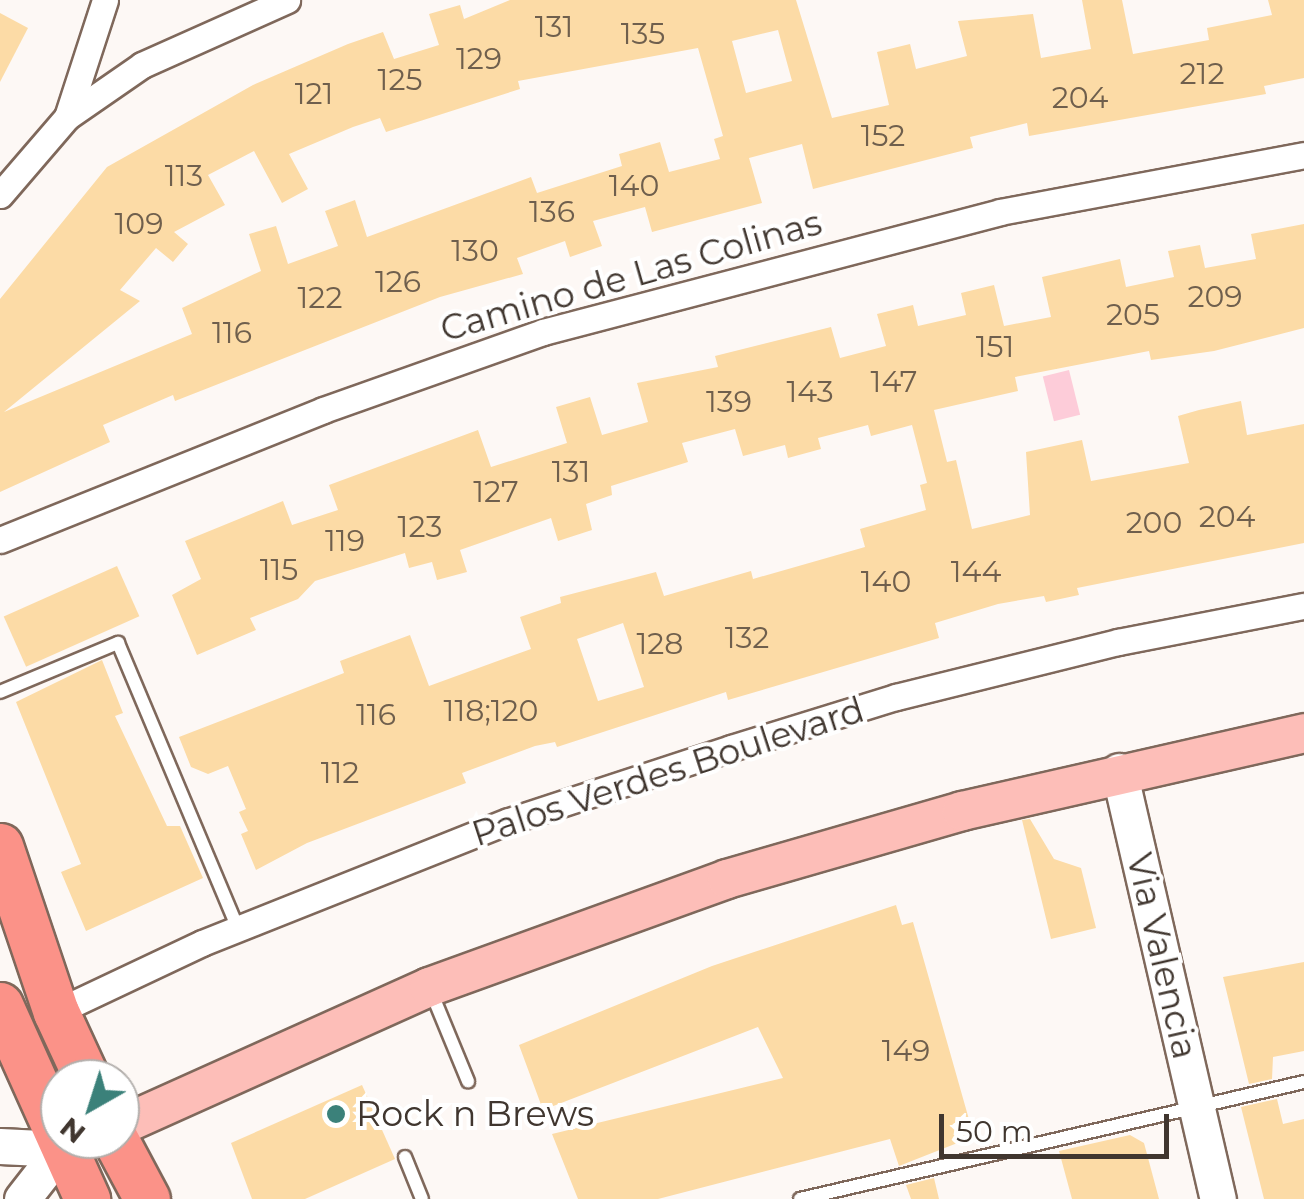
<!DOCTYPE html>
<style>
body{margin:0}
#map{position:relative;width:1304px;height:1199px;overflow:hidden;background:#fdf8f5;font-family:Montserrat,sans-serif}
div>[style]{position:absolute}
.water>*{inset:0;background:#fdccd9;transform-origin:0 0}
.building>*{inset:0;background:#fcdba6;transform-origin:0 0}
.roads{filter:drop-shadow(2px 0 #7f685b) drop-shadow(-2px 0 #7f685b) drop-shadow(0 2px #7f685b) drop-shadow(0 -2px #7f685b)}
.lane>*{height:12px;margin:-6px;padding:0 6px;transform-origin:6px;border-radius:6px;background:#fff}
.street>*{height:25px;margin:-12.5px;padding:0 12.5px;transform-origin:12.5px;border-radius:12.5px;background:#fff}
.secondary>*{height:35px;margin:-17.5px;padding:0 17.5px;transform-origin:17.5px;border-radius:17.5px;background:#fff}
.primary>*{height:38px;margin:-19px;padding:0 19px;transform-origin:19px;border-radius:19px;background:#fdbeb8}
.highway>*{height:45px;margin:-22.5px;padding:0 22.5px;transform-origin:22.5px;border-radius:22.5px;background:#fb9288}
.dots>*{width:28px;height:28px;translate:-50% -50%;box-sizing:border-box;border:5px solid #fff;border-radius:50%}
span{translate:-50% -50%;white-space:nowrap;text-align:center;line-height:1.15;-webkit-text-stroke:8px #fff;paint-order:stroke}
.number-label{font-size:30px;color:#6f5f4d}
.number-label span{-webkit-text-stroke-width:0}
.street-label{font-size:35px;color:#40362f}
.poi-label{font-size:35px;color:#40362f}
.left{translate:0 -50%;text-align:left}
.north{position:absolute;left:40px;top:1059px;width:100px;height:100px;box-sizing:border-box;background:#fff;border:2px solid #b3afac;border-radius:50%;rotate:219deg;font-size:28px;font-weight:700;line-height:40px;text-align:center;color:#40362f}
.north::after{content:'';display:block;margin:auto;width:35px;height:45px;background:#3b817a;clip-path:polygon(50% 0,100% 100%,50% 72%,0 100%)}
.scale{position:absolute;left:939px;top:1114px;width:230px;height:45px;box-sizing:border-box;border:5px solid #40362f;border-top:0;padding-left:12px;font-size:30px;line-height:35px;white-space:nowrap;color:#40362f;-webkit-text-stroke:8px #fff;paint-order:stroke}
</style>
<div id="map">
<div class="water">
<i style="left:1069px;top:370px;width:46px;height:27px;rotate:76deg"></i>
</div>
<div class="building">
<i style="clip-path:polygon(evenodd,510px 0,796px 0,832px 118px,889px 105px,877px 52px,910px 44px,916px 69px,967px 56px,958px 21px,1033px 14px,1041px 58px,1091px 49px,1082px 0,1122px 0,1133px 54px,1209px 40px,1207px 28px,1272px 15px,1268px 0,1304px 0,1304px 78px,1264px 86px,1266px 94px,1029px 136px,1027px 123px,970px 137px,973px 148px,813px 189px,802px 144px,749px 158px,762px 203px,652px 232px,645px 207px,593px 221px,602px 246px,570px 257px,565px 241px,517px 258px,523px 274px,440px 297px,175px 401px,173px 395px,103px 425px,110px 442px,0 492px,0 299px,107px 167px,253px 85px,348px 44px,383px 32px,394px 59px,439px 45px,429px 14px,460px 5px,464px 19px,510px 0,778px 30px,792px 81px,746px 93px,732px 41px,778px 30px,510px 0,698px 48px,723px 136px,714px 139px,720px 159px,669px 172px,660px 142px,619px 154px,622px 166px,537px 193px,531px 177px,367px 237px,355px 200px,325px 211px,338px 246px,288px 264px,276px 226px,249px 234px,261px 271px,182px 308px,192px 334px,4px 412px,140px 301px,120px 290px,156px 248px,173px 262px,188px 244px,174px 232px,225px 205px,208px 175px,254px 151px,282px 203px,308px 189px,289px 154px,353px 127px,380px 118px,386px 132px,520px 89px,518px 81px,698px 48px)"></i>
<i style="clip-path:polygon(0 13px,28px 28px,0 82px)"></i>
<i style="clip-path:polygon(evenodd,1304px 224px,1304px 328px,1214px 351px,1151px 360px,1149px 351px,1015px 377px,1018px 391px,934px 410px,947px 462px,956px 460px,972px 529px,1030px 515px,1026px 452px,1082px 440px,1091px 481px,1189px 463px,1178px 416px,1199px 410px,1241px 401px,1247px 435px,1304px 424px,1304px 543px,1077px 588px,1079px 595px,1046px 602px,1044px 596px,998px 604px,935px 623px,939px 638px,728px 700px,726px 692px,557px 747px,555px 742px,535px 746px,462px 773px,466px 783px,307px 843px,256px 870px,241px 834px,248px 831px,239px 812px,246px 809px,228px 766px,208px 774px,191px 767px,179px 737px,344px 673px,340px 661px,410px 635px,429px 686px,531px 649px,520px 617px,561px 603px,560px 597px,656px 572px,664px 596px,751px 571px,753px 579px,865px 547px,860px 529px,926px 510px,920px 485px,927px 483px,912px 425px,871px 436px,868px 425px,818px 438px,821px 449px,788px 458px,785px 445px,743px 456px,735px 429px,682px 443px,688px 462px,611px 486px,612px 495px,586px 504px,592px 530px,558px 541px,551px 518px,460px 550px,467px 572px,437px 580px,432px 562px,409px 568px,405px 553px,315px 581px,298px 599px,250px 618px,256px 630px,197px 655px,172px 595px,201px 579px,185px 541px,283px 501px,292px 525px,338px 510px,329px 485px,478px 430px,491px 467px,567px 443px,556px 407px,590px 397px,602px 435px,648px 422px,637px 383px,718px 367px,715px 356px,831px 327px,840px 358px,886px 346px,877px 314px,913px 305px,918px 326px,966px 315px,961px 293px,994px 285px,1004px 326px,1051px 317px,1042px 277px,1120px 259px,1126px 287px,1174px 277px,1168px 251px,1200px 245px,1205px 268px,1256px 259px,1251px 234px,1304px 224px,623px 623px,644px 687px,598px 701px,577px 639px,623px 623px)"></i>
<i style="left:117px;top:566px;width:55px;height:124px;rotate:66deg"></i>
<i style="clip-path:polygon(102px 660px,123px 713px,115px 716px,167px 826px,180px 826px,203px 878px,86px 931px,61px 872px,81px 864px,16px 702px)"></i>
<i style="clip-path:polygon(1030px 819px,1054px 859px,1081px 868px,1096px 928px,1051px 939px,1022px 820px)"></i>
<i style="clip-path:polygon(896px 905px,902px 925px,913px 922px,970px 1123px,962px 1125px,965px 1140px,899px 1166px,890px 1139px,658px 1199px,578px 1199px,552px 1134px,783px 1078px,758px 1027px,543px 1110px,519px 1045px,712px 966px)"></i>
<i style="clip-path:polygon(1304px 962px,1304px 1051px,1273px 1057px,1272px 1079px,1249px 1084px,1223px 977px)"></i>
<i style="clip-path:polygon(362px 1085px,395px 1159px,305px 1199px,252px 1199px,231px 1143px)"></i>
<i style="clip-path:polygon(1277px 1099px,1283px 1124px,1304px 1119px,1304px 1199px,1264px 1199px,1241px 1107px)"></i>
<i style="clip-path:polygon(1130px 1135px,1144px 1143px,1159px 1199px,1072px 1199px,1059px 1151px)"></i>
<i style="clip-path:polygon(934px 1178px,939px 1199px,911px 1199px,906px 1185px)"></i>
</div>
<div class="roads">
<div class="lane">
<i style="left:0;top:692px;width:128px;rotate:-22.6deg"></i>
<i style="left:118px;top:643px;width:310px;rotate:67.2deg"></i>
<i style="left:430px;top:989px;width:100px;rotate:67.6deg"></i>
<i style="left:405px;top:1157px;width:45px;rotate:68deg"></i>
<i style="left:800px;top:1199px;width:517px;rotate:-13.07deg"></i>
</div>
<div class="street">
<i style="left:67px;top:117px;width:91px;rotate:-34.7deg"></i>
<i style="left:142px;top:65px;width:159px;rotate:-24.1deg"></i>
<i style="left:0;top:195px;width:103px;rotate:-49.3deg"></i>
<i style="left:67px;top:117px;width:123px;rotate:-72deg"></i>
<i style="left:0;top:540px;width:348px;rotate:-21.9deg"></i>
<i style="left:323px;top:410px;width:233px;rotate:-19.5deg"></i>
<i style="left:543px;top:332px;width:472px;rotate:-14.7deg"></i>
<i style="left:1000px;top:212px;width:309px;rotate:-10.6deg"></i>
<i style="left:56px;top:1012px;width:161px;rotate:-25.3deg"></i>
<i style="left:202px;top:943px;width:330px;rotate:-21.7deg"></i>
<i style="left:509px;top:821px;width:234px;rotate:-18.2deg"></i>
<i style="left:731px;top:748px;width:173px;rotate:-17.2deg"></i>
<i style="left:896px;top:697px;width:229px;rotate:-13.9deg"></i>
<i style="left:1118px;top:642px;width:189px;rotate:-11deg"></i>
</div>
<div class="secondary">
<i style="left:1119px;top:771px;width:439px;rotate:77deg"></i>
<i style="left:0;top:1146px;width:61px;rotate:2.8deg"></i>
<i style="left:22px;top:1199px;width:63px;rotate:-52deg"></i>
</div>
<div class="primary">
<i style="left:120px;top:1126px;width:339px;rotate:-24.2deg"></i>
<i style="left:429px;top:987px;width:317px;rotate:-19.9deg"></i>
<i style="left:727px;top:879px;width:245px;rotate:-16.1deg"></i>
<i style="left:962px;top:811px;width:351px;rotate:-12.8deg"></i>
</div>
<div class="highway">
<i style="left:0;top:846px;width:175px;rotate:71.4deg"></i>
<i style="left:56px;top:1012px;width:74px;rotate:65.2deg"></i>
<i style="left:0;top:1005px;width:213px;rotate:65.8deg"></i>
<i style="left:115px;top:1139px;width:68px;rotate:61.9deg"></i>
</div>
</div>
<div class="dots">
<i style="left:336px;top:1114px;background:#3b817a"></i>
</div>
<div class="number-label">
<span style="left:554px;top:27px">131</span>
<span style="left:643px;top:34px">135</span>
<span style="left:479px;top:59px">129</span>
<span style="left:1202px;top:74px">212</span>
<span style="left:400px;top:80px">125</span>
<span style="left:314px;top:94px">121</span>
<span style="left:1080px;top:98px">204</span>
<span style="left:883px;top:136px">152</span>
<span style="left:184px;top:176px">113</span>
<span style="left:634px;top:186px">140</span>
<span style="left:552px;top:212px">136</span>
<span style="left:139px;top:224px">109</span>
<span style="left:475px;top:251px">130</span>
<span style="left:398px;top:282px">126</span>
<span style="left:1215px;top:297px">209</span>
<span style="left:320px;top:298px">122</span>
<span style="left:1133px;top:315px">205</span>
<span style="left:232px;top:333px">116</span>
<span style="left:995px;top:347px">151</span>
<span style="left:894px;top:382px">147</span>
<span style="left:810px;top:392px">143</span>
<span style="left:729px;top:402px">139</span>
<span style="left:571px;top:472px">131</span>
<span style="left:496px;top:492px">127</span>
<span style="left:1227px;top:517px">204</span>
<span style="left:1154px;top:523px">200</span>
<span style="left:420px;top:527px">123</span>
<span style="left:345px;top:541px">119</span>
<span style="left:279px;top:570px">115</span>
<span style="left:976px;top:572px">144</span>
<span style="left:886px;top:582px">140</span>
<span style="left:747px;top:638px">132</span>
<span style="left:660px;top:644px">128</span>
<span style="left:491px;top:711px">118;120</span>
<span style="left:376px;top:715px">116</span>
<span style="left:340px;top:773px">112</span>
<span style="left:906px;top:1051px">149</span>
</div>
<div class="street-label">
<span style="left:631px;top:276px;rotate:-16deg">Camino de Las Colinas</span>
<span style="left:668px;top:772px;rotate:-18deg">Palos Verdes Boulevard</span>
<span style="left:1162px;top:956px;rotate:77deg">Via Valencia</span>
</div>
<div class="poi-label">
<span class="left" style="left:356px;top:1114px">Rock n Brews</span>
</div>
<div class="north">N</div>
<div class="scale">50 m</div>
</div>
